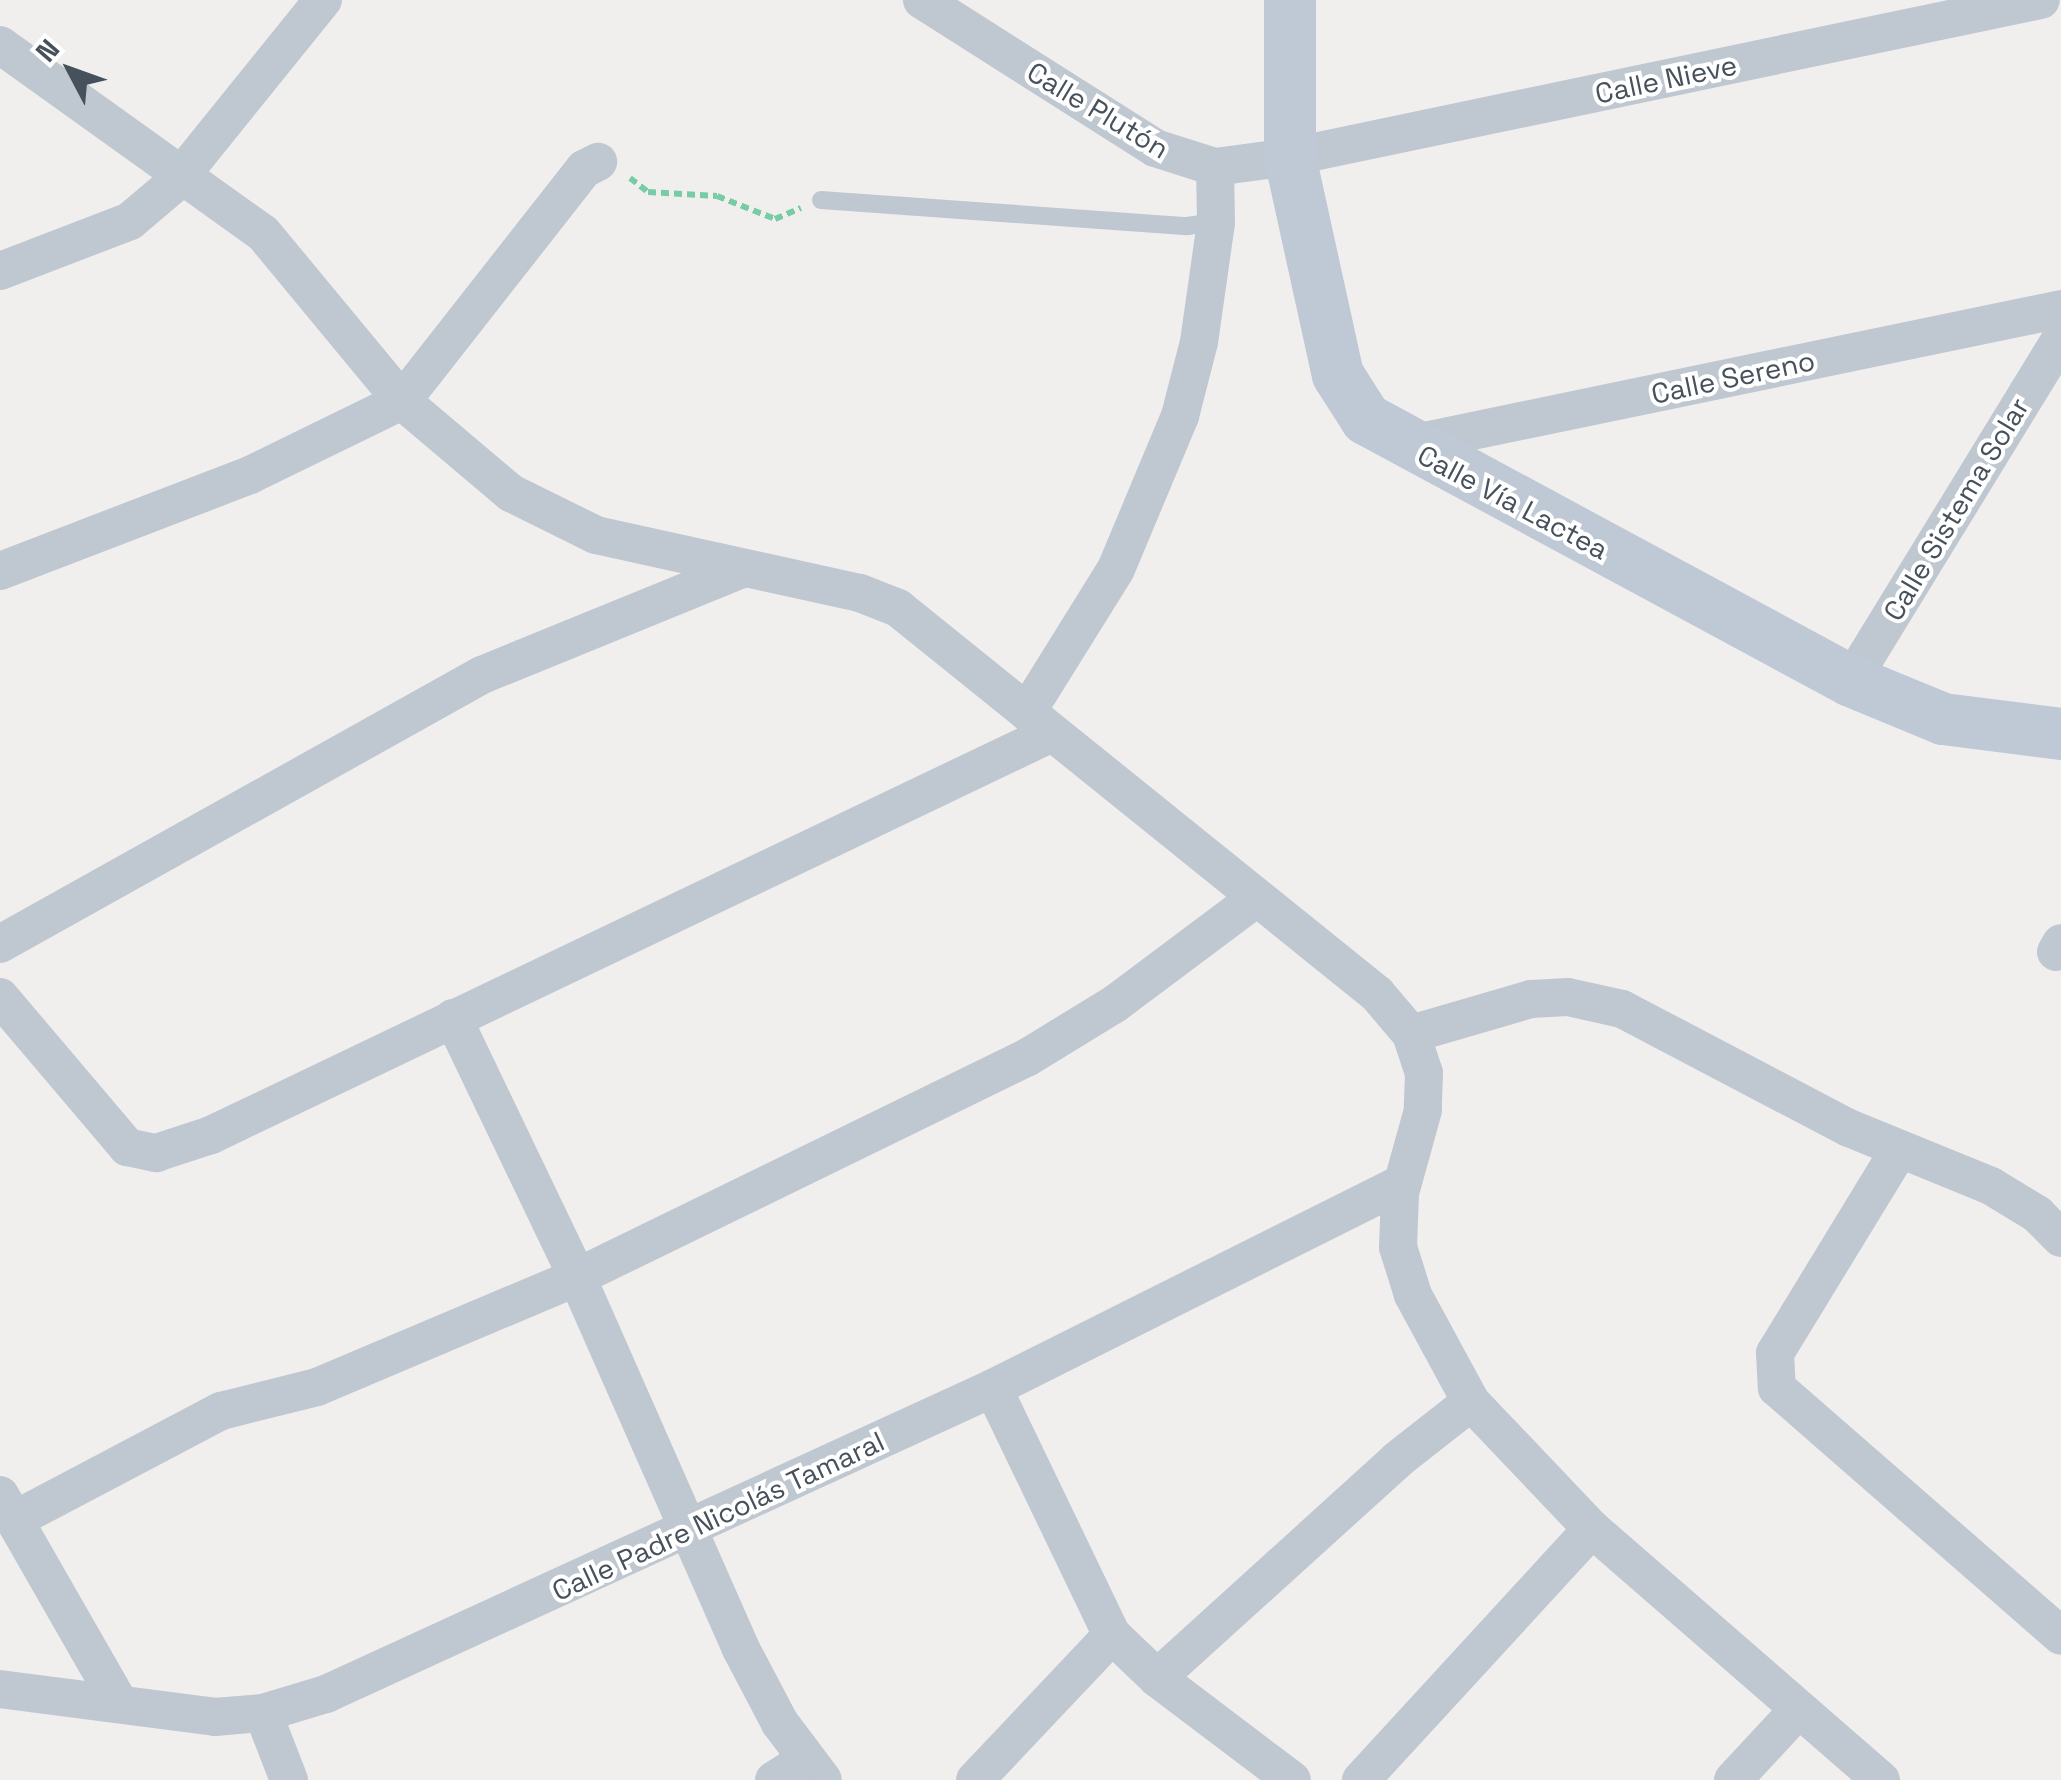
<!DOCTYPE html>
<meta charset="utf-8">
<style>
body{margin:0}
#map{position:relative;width:2061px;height:1780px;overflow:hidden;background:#f1eeee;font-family:"Space Grotesk",sans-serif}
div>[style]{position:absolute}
.path>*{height:6px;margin-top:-3px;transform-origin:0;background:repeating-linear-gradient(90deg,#76cca4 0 8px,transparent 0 13px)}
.lane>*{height:18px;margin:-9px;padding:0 9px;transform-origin:9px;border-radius:9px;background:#bfc8d0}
.street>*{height:38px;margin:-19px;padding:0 19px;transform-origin:19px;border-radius:19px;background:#bfc8d0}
.secondary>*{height:52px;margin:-26px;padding:0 26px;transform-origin:26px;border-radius:26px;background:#bfc9d5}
span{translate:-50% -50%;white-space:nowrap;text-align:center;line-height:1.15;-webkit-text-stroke:8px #fff;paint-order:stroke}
.street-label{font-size:28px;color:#47515c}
.north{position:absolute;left:20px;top:20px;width:100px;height:100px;-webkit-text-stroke:8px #fff;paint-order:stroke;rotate:311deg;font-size:28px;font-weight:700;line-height:40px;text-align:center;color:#47515c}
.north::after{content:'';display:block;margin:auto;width:35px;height:45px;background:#47515c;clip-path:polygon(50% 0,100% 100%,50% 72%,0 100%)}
</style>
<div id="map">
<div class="path">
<i style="left:630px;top:178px;width:23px;rotate:38deg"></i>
<i style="left:648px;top:192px;width:69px;rotate:3.3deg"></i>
<i style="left:717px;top:196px;width:62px;rotate:21.6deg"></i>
<i style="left:775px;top:219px;width:28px;rotate:-23deg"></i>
</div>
<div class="lane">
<i style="left:821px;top:200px;width:367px;rotate:4.1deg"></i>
<i style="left:1187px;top:226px;width:29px;rotate:-8deg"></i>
</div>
<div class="street">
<i style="left:922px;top:0;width:276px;rotate:32.4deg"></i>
<i style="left:1155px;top:148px;width:63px;rotate:17.6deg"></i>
<i style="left:1215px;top:167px;width:76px;rotate:-7.6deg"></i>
<i style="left:1290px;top:157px;width:767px;rotate:-11.81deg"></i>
<i style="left:0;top:45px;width:323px;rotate:35.6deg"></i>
<i style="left:263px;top:233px;width:218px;rotate:50.4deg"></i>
<i style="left:402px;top:401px;width:143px;rotate:40.2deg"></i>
<i style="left:511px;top:493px;width:95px;rotate:26.3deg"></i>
<i style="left:596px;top:535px;width:270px;rotate:12.4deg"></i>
<i style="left:860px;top:593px;width:41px;rotate:21.5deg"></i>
<i style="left:898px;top:608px;width:615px;rotate:38.86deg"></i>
<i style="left:1377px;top:994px;width:52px;rotate:49.6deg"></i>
<i style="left:1411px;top:1034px;width:41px;rotate:71.6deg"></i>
<i style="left:1424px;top:1073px;width:37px;rotate:92deg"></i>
<i style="left:1423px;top:1110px;width:86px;rotate:105.5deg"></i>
<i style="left:1400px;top:1193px;width:54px;rotate:92.1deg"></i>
<i style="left:1398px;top:1247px;width:50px;rotate:72.6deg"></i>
<i style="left:1413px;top:1295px;width:122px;rotate:61.5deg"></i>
<i style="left:1471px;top:1402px;width:175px;rotate:46.4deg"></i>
<i style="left:1592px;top:1529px;width:383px;rotate:41deg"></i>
<i style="left:0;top:271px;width:139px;rotate:-21deg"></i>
<i style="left:130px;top:221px;width:60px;rotate:-40.3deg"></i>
<i style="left:176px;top:182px;width:234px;rotate:-51.1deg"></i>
<i style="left:1405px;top:445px;width:670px;rotate:-11.71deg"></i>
<i style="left:0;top:571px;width:268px;rotate:-21deg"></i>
<i style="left:250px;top:475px;width:169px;rotate:-26deg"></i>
<i style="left:402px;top:401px;width:295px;rotate:-51.9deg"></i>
<i style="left:584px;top:169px;width:16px;rotate:-27deg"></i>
<i style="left:1851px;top:681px;width:402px;rotate:-58.5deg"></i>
<i style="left:1027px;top:712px;width:168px;rotate:-58.1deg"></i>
<i style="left:1116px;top:569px;width:166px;rotate:-67.3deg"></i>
<i style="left:1180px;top:416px;width:76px;rotate:-75.6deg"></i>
<i style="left:1199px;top:342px;width:121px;rotate:-81.9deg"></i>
<i style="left:1216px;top:222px;width:55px;rotate:-91deg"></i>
<i style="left:0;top:944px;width:552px;rotate:-29.17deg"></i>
<i style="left:482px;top:675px;width:283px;rotate:-22.2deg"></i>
<i style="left:2056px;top:952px;width:10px;rotate:-61deg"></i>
<i style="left:0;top:997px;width:197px;rotate:49.7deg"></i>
<i style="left:127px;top:1147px;width:30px;rotate:12deg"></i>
<i style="left:156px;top:1153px;width:58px;rotate:-18.1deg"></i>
<i style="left:211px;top:1135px;width:932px;rotate:-25.55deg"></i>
<i style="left:453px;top:1018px;width:287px;rotate:64.4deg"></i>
<i style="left:577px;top:1277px;width:407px;rotate:66.2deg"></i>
<i style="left:741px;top:1649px;width:84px;rotate:62.2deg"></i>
<i style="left:780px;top:1723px;width:71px;rotate:53deg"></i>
<i style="left:1411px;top:1034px;width:125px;rotate:-16.3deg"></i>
<i style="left:1531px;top:999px;width:37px;rotate:-3deg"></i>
<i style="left:1568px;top:997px;width:55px;rotate:12.5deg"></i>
<i style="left:1622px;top:1009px;width:256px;rotate:27.7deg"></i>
<i style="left:1849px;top:1128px;width:153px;rotate:22.2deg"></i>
<i style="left:1991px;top:1186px;width:54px;rotate:31.3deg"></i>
<i style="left:2037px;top:1214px;width:34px;rotate:45deg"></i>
<i style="left:1899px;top:1150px;width:238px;rotate:121.4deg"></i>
<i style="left:1775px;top:1353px;width:35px;rotate:87deg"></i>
<i style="left:1777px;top:1388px;width:377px;rotate:41.1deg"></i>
<i style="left:993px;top:1388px;width:274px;rotate:64.3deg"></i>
<i style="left:1112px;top:1635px;width:62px;rotate:43.7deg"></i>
<i style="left:1157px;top:1678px;width:169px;rotate:37.1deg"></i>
<i style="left:0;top:1495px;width:240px;rotate:60.2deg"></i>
<i style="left:14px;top:1520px;width:234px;rotate:-27.8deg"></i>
<i style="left:221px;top:1411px;width:99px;rotate:-14deg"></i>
<i style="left:317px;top:1387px;width:282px;rotate:-22.9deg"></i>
<i style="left:577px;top:1277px;width:502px;rotate:-26deg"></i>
<i style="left:1028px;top:1057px;width:103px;rotate:-31.5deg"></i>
<i style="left:1116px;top:1003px;width:174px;rotate:-36.8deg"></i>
<i style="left:1157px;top:1678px;width:324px;rotate:-42.2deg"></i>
<i style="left:1397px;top:1460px;width:94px;rotate:-38.1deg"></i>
<i style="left:0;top:1689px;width:217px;rotate:7.4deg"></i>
<i style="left:215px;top:1717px;width:48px;rotate:-4.8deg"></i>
<i style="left:263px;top:1713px;width:66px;rotate:-16.8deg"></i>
<i style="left:326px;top:1694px;width:734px;rotate:-24.64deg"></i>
<i style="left:993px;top:1388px;width:458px;rotate:-26.6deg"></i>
<i style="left:263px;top:1713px;width:72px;rotate:68.8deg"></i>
<i style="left:774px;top:1780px;width:36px;rotate:-32deg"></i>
<i style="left:975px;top:1780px;width:199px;rotate:-46.6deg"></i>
<i style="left:1361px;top:1780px;width:341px;rotate:-47.4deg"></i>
<i style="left:1733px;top:1780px;width:96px;rotate:-47.1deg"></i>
</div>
<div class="secondary">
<i style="left:1290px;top:0;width:157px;rotate:90deg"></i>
<i style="left:1290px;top:157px;width:223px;rotate:77.6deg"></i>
<i style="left:1338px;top:375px;width:52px;rotate:57.5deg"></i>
<i style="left:1366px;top:419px;width:551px;rotate:28.38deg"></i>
<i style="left:1851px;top:681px;width:100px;rotate:22.4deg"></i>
<i style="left:1943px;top:719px;width:119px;rotate:7.2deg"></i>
</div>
<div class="street-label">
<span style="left:1666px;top:79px;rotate:-12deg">Calle Nieve</span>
<span style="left:1098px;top:110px;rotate:31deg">Calle Plutón</span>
<span style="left:1733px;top:377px;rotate:-12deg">Calle Sereno</span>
<span style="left:1513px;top:502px;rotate:28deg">Calle Vía Lactea</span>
<span style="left:1956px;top:509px;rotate:-59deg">Calle Sistema Solar</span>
<span style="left:718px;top:1516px;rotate:-25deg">Calle Padre Nicolás Tamaral</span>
</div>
<div class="north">N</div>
</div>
